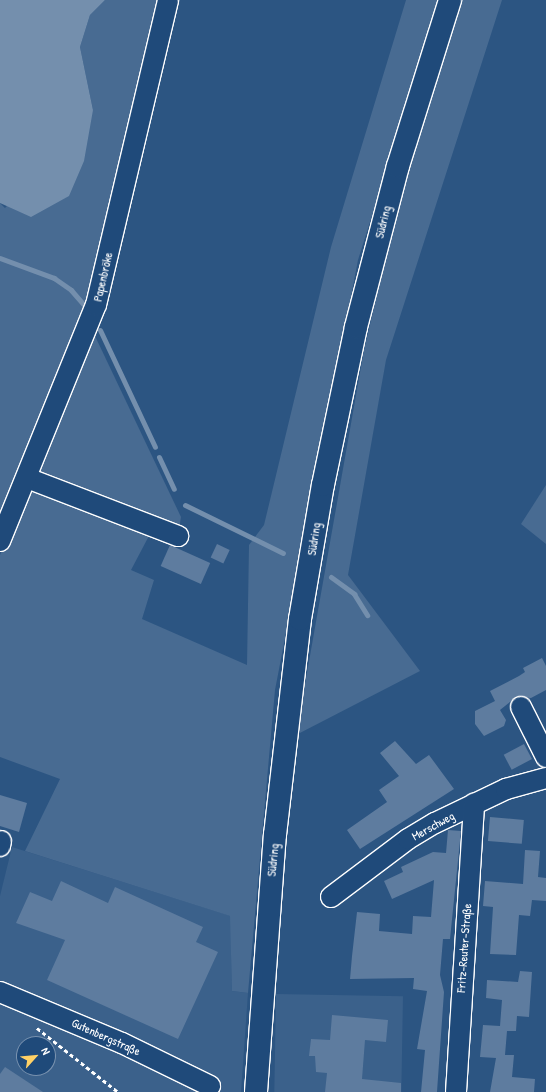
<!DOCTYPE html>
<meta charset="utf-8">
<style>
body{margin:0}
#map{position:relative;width:546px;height:1092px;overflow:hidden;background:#2c5582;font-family:"Patrick Hand",sans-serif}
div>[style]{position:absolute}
.built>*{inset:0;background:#3b618b;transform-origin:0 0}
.green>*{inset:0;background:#486b92}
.water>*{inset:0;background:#748fad}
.stream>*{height:5px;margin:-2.5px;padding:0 2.5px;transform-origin:2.5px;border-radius:2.5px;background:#748fad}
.building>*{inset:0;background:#5e7c9f;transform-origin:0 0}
.path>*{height:2.5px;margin-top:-1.25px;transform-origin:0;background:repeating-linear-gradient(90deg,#fff 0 4px,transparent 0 7px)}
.roads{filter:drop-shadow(1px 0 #fff) drop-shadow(-1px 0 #fff) drop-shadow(0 1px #fff) drop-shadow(0 -1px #fff)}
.minor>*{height:20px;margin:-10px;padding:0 10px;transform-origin:10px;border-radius:10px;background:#1f4a7a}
.major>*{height:22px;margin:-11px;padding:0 11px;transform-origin:11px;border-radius:11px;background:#1f4a7a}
span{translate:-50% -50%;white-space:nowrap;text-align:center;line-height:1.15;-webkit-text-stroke:3px #1f4a7a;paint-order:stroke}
.street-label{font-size:12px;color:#fff}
.north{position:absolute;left:16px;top:1036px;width:40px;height:40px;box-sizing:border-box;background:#1f4a7a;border:1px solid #7992af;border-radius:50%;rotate:63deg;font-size:11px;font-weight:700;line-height:16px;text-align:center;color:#fff}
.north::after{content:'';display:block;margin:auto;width:14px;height:18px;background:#ffd166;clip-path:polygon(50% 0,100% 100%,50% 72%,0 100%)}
</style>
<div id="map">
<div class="built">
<i style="clip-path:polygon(evenodd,12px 847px,231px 916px,232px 991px,248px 993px,241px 1092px,0 1092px,0 896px,12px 847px,24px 1044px,48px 1044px,48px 1068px,24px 1068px,24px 1044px)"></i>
<i style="left:276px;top:994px;width:127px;height:98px;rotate:1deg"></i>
</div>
<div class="green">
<i style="clip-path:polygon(105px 0,159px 0,89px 298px,0 518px,0 203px,5px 208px,93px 110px,80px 47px,90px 15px)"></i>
<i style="clip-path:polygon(406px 0,440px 0,358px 260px,275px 690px,248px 993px,232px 991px,230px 916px,25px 851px,60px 779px,0 757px,0 555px,30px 487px,151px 532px,131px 570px,154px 580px,142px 619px,247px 665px,249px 545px,264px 525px,331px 247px)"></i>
<i style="clip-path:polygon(463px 0,502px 0,386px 360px,348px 575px,420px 671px,296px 735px,364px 350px,407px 168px)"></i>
<i style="clip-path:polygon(95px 336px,181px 517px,179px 529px,38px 475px)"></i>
<i style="clip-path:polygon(546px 485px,546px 544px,521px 524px)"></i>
</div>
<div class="water">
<i style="clip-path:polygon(0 0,105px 0,90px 15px,80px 47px,93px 110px,84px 161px,69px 196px,31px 217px,0 203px)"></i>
</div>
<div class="stream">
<i style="left:0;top:258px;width:58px;rotate:20.3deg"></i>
<i style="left:54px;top:278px;width:21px;rotate:35deg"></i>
<i style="left:71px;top:290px;width:23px;rotate:49deg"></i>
<i style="left:100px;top:330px;width:129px;rotate:64.8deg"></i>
<i style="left:159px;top:457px;width:35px;rotate:65deg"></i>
<i style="left:185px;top:505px;width:109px;rotate:26.1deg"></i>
<i style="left:331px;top:577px;width:29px;rotate:36deg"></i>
<i style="left:354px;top:594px;width:25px;rotate:58deg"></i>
</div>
<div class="building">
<i style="left:217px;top:544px;width:14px;height:15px;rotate:25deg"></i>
<i style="left:170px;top:545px;width:44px;height:23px;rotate:24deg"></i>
<i style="clip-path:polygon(542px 658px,546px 666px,546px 690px,531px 698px,516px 697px,500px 710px,506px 720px,504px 726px,484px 736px,475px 724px,475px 711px,495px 701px,490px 691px,519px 676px,525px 672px,523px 668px)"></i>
<i style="clip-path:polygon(395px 741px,416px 764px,429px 755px,454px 789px,360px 849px,347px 830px,387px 802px,379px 790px,399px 776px,380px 753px)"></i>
<i style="left:524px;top:744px;width:17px;height:23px;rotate:62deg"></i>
<i style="clip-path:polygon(0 795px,27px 803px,19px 832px,0 826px)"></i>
<i style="left:490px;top:817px;width:34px;height:24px;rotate:5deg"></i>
<i style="clip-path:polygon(448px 830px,461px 831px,450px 939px,443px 939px,440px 975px,444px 992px,437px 1092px,421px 1092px,425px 1050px,417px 1049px,427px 991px,413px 989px,414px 978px,350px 979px,352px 956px,357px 912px,380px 914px,379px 931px,412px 934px,413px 916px,431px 917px,434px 880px,392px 899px,384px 881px,403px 872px,401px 867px,433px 852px,446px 853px)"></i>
<i style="clip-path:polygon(525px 850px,540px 851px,538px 877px,546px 878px,546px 901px,532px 900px,530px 916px,519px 915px,516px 955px,490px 954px,493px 907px,483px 906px,485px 881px,523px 884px)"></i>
<i style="clip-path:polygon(61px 881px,108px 903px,115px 887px,203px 927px,196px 942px,218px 952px,178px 1039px,47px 980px,65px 940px,16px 923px,30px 892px,52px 901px)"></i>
<i style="clip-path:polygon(520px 971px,532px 972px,529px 1017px,517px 1016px,516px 1031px,507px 1031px,505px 1055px,514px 1055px,512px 1077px,535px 1079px,534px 1092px,490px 1092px,496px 1058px,480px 1057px,483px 1025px,500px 1026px,502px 1000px,486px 998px,487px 980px,518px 982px)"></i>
<i style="clip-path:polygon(332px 1015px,388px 1020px,386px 1042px,365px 1040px,362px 1079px,401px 1083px,401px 1092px,325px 1092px,327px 1073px,316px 1072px,315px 1056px,309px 1056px,311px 1039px,330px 1040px)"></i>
<i style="clip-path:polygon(5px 1067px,43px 1092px,0 1092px,0 1074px)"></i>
</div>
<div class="path">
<i style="left:37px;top:1028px;width:103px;rotate:38.3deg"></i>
</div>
<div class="roads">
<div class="minor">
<i style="left:27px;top:478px;width:162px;rotate:21deg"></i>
<i style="left:0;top:541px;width:255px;rotate:-67.9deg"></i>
<i style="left:96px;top:305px;width:313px;rotate:-76.7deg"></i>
<i style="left:521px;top:707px;width:56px;rotate:63.4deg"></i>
<i style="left:0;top:846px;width:5px;rotate:-79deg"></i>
<i style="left:331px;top:897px;width:96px;rotate:-37deg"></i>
<i style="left:408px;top:839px;width:31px;rotate:-31deg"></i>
<i style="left:435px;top:823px;width:79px;rotate:-25.6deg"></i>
<i style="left:506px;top:789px;width:41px;rotate:-15.4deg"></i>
<i style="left:0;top:992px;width:132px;rotate:22.7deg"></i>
<i style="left:122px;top:1043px;width:98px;rotate:26deg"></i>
<i style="left:456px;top:1092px;width:289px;rotate:-86.4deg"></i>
</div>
<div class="major">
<i style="left:256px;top:1092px;width:258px;rotate:-85.8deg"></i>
<i style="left:275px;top:835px;width:217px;rotate:-83.4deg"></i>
<i style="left:300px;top:619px;width:136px;rotate:-80.3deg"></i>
<i style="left:323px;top:485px;width:161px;rotate:-78.2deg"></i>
<i style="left:356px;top:327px;width:166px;rotate:-75.4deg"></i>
<i style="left:398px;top:166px;width:174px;rotate:-72.6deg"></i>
</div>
</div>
<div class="street-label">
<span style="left:383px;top:222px;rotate:-76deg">Südring</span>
<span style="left:103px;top:277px;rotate:-77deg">Papenbröke</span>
<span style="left:314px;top:539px;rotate:-81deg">Südring</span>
<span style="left:433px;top:826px;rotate:-29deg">Merschweg</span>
<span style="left:273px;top:860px;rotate:-84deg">Südring</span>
<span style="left:464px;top:948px;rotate:-86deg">Fritz-Reuter-Straße</span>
<span style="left:106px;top:1037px;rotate:24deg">Gutenbergstraße</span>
</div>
<div class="north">N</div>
</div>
